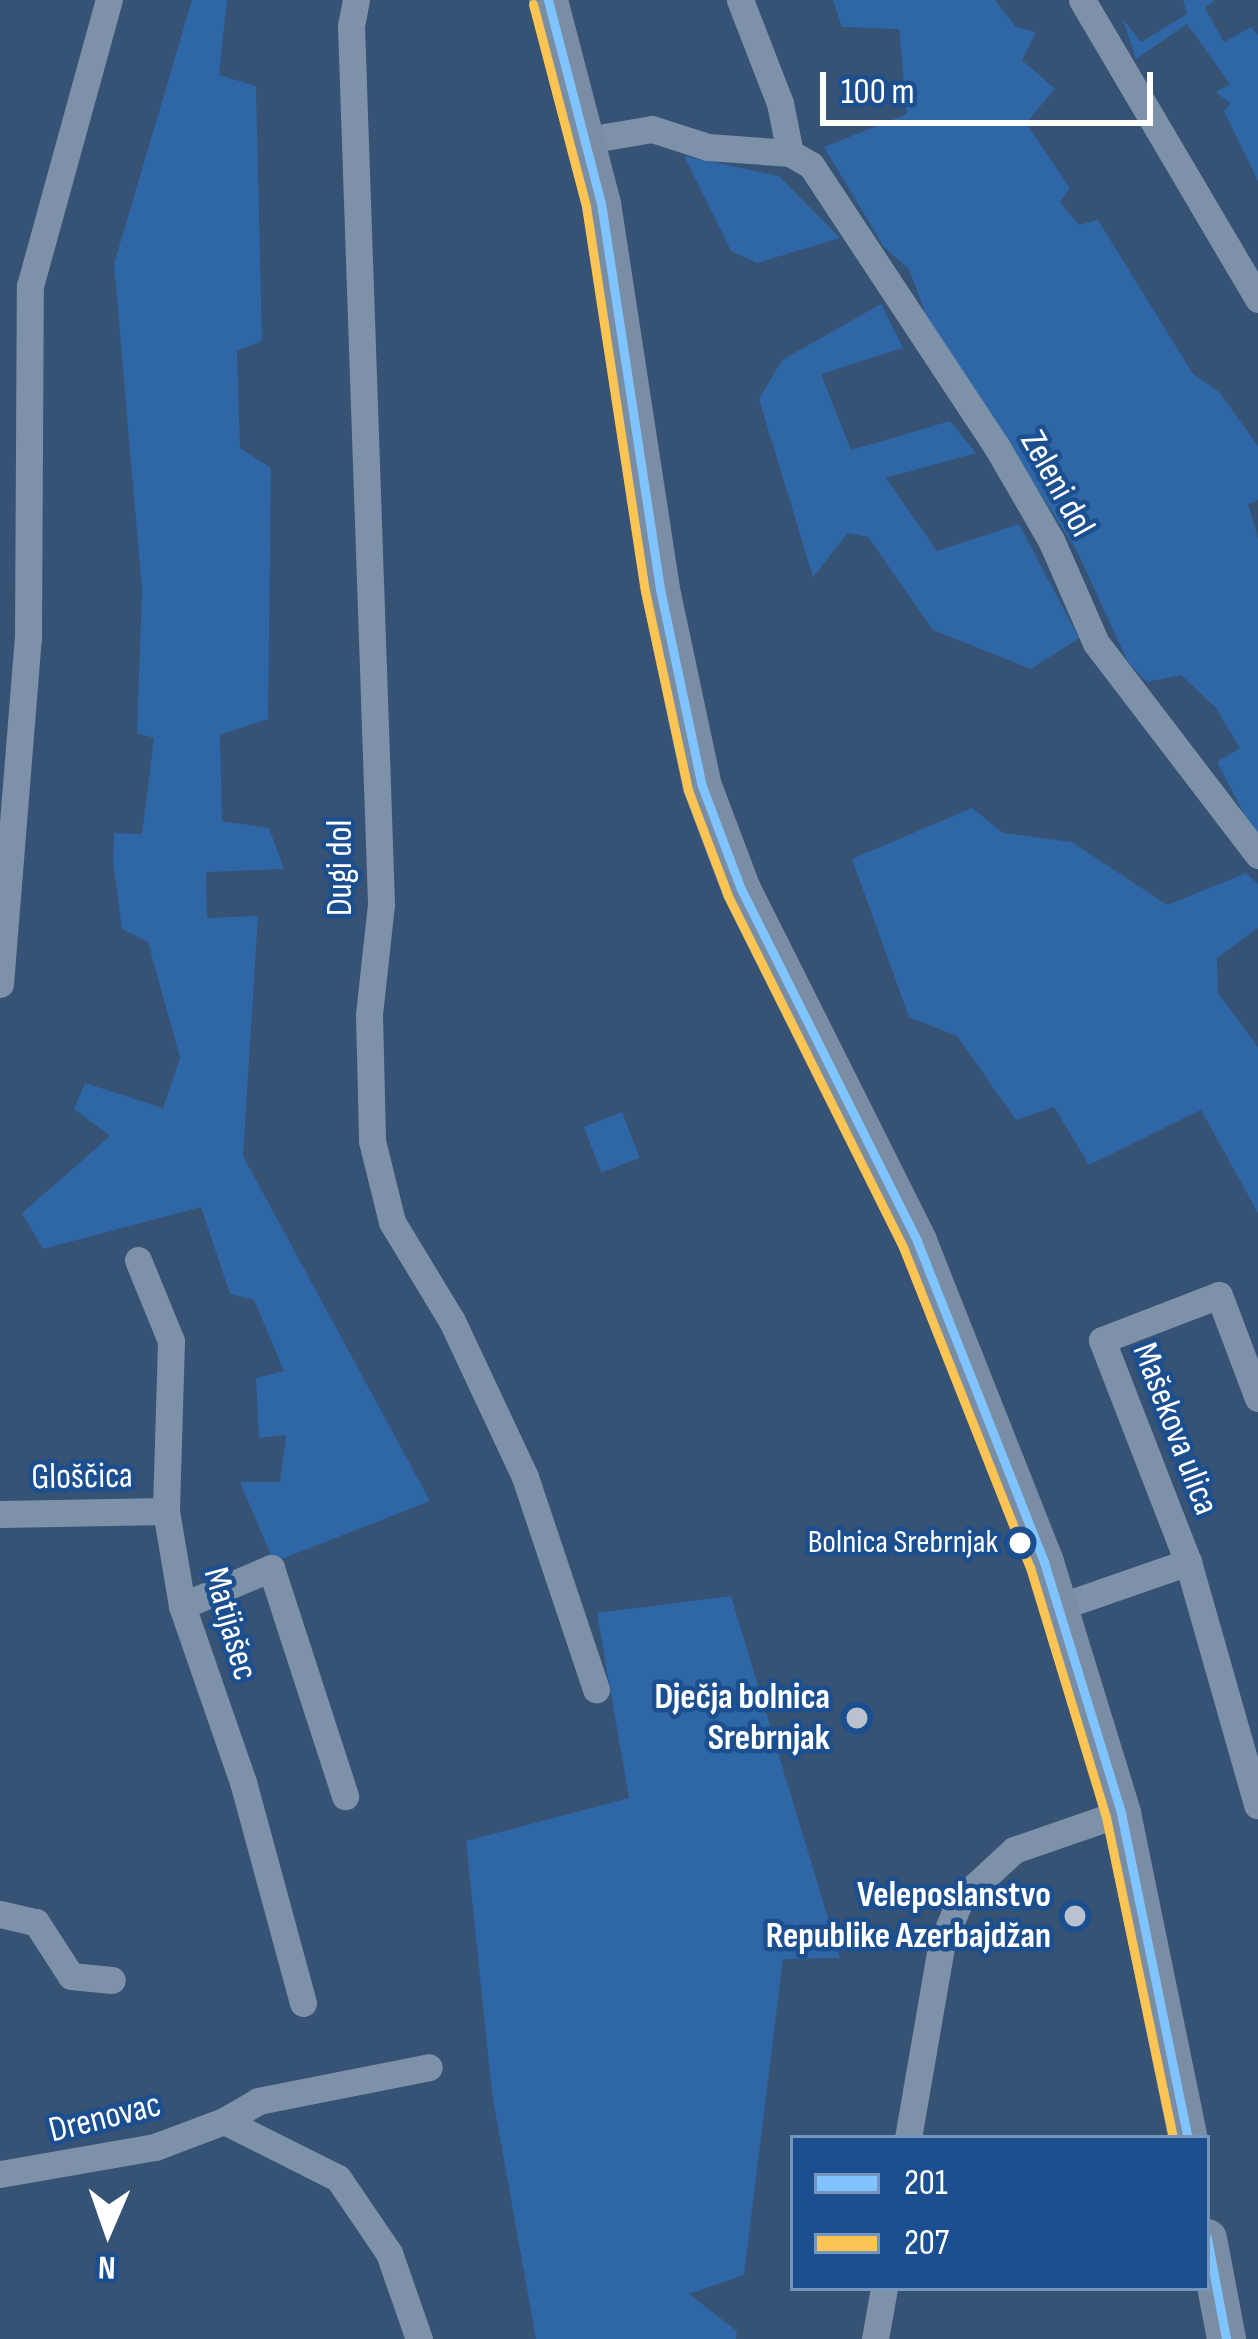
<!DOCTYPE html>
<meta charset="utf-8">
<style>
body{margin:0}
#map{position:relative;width:1258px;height:2339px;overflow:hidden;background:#365274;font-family:"Sofia Sans Condensed",sans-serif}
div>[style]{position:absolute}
.green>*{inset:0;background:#2f66a5;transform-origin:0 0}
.minor>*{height:27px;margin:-13.5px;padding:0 13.5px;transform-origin:13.5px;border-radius:13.5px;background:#7d92a8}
.secondary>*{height:39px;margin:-19.5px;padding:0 19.5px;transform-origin:19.5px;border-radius:19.5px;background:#798da4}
.bus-1>*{height:9px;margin:-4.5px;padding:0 4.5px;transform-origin:4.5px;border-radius:4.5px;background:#80c4ff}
.bus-2>*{height:9px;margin:-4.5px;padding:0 4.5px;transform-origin:4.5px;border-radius:4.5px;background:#fcc553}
.dots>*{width:33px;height:33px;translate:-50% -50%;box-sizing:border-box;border:6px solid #1b4f8f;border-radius:50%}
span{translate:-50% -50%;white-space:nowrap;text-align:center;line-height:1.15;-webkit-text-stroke:9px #1b4f8f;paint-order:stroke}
.bus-label{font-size:33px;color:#fff}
.right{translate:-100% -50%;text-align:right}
.street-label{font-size:36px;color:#fff}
.poi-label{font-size:36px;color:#fff;font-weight:700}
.legend{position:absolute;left:790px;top:2135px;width:420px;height:156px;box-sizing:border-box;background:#1b4f8f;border:3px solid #7695bc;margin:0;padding:15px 21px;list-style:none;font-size:36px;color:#fff}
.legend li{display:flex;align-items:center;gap:24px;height:60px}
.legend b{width:60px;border:3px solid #7695bc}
.north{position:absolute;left:48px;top:2171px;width:120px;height:120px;-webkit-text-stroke:9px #1b4f8f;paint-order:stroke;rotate:182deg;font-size:33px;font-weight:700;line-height:48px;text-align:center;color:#fff}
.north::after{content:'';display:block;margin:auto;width:42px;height:54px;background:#fff;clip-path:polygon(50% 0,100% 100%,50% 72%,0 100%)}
.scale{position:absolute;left:820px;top:72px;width:333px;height:54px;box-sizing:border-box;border:6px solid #fff;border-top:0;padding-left:15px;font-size:36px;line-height:42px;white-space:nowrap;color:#fff;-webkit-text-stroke:9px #1b4f8f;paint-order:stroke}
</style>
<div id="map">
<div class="green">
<i style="clip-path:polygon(192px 0,227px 0,219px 75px,256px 86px,262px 341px,237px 351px,240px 448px,271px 468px,268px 719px,220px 735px,222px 821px,269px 828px,284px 869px,206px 872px,207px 918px,258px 916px,243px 1156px,430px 1501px,274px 1562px,240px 1482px,280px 1482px,286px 1435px,259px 1438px,256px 1378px,284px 1371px,254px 1300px,230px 1294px,201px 1207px,43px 1249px,22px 1213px,110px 1136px,74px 1109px,85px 1083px,163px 1108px,180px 1058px,148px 942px,122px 929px,113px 863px,114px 833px,142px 834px,154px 738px,137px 733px,142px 590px,114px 264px)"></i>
<i style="clip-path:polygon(833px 0,995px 0,1016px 27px,1036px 32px,1022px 60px,1055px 89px,1026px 123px,1070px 188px,1060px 202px,1079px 225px,1098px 220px,1193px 374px,1219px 392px,1258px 446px,1258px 500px,1248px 504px,1258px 538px,1258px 841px,1217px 762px,1240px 748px,1215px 707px,1181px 675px,1147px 682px,1128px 662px,1076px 549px,928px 320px,909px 269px,884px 247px,824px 147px,907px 114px,899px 29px,842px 27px)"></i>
<i style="clip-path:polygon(1183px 0,1215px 0,1205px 8px,1224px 42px,1251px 27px,1258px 35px,1258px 181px,1224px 111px,1231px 104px,1216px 92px,1230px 84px,1187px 24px,1136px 59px,1123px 19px,1141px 42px,1187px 14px)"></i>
<i style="clip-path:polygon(684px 156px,779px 176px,840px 238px,757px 263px,731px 251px)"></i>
<i style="clip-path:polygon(881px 304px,903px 348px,821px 374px,851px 450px,950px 421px,976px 453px,886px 478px,937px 551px,1019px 524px,1079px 638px,1031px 669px,933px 630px,868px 537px,848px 533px,813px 577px,759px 399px,782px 360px)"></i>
<i style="clip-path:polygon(972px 808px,1003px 833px,1072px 842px,1167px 905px,1246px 873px,1258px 884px,1258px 928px,1217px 958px,1218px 993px,1258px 1047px,1258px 1213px,1201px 1110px,1089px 1165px,1054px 1107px,1016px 1120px,957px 1036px,909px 1017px,852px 859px)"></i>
<i style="left:622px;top:1112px;width:49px;height:41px;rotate:69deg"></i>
<i style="clip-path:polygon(731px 1596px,840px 1958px,783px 1959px,744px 2275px,689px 2294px,737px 2331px,736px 2339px,536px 2339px,492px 2093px,466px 1841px,629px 1798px,597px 1613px)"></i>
</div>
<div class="minor">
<i style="left:356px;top:0;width:26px;rotate:101deg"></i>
<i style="left:351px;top:26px;width:879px;rotate:88.04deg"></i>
<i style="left:381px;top:904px;width:112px;rotate:96.2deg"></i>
<i style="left:369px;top:1015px;width:126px;rotate:88.6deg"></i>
<i style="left:372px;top:1141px;width:83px;rotate:76.1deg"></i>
<i style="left:392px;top:1222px;width:116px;rotate:58.8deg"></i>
<i style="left:452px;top:1321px;width:172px;rotate:64.9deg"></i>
<i style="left:525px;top:1477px;width:224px;rotate:71.5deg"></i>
<i style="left:740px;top:0;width:110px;rotate:68.8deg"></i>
<i style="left:780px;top:103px;width:51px;rotate:78.7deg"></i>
<i style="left:1082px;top:0;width:347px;rotate:59.5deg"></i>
<i style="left:587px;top:140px;width:66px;rotate:-9.6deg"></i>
<i style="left:652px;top:129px;width:59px;rotate:17.8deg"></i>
<i style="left:708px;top:147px;width:82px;rotate:4.2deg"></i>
<i style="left:790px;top:153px;width:24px;rotate:30deg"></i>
<i style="left:811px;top:165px;width:338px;rotate:56.6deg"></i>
<i style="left:997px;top:447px;width:108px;rotate:59.9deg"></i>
<i style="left:1051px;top:540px;width:112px;rotate:66.4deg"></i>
<i style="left:1096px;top:643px;width:267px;rotate:52.6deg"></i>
<i style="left:0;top:984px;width:346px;rotate:-85.4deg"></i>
<i style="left:28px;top:639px;width:353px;rotate:-89.7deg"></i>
<i style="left:30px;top:286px;width:297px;rotate:-74.6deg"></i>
<i style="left:138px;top:1260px;width:87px;rotate:67.8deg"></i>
<i style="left:171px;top:1341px;width:170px;rotate:91.7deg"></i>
<i style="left:166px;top:1511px;width:96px;rotate:80.4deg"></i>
<i style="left:182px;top:1606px;width:186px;rotate:70.9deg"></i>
<i style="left:243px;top:1782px;width:229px;rotate:74.8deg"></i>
<i style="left:0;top:1514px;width:166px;rotate:-1deg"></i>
<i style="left:1188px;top:1562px;width:253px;rotate:74.1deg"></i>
<i style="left:182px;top:1606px;width:97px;rotate:-23.1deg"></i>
<i style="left:271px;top:1568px;width:240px;rotate:72deg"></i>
<i style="left:1059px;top:1607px;width:137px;rotate:-19.2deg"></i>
<i style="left:1188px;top:1562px;width:238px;rotate:-111.2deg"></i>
<i style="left:1102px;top:1340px;width:125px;rotate:-21deg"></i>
<i style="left:1219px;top:1295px;width:110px;rotate:69.3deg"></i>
<i style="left:0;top:1914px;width:37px;rotate:13deg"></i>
<i style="left:36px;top:1922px;width:64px;rotate:57.1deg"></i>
<i style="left:71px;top:1976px;width:41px;rotate:5.6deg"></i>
<i style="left:224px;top:2121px;width:39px;rotate:-30deg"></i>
<i style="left:258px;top:2101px;width:174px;rotate:-11.2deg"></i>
<i style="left:908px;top:2138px;width:195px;rotate:-80.2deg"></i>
<i style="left:941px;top:1946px;width:50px;rotate:-67.6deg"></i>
<i style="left:960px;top:1900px;width:74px;rotate:-42.8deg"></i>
<i style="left:1014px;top:1850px;width:113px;rotate:-19.1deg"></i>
<i style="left:0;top:2174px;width:157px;rotate:-9.9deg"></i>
<i style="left:155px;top:2147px;width:74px;rotate:-20.6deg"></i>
<i style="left:224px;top:2121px;width:127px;rotate:26.6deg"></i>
<i style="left:338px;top:2178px;width:91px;rotate:55.8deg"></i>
<i style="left:389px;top:2253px;width:91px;rotate:70.8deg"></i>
<i style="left:875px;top:2339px;width:52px;rotate:-80deg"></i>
</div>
<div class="secondary">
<i style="left:548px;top:0;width:210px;rotate:75.4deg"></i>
<i style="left:601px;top:203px;width:390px;rotate:81.3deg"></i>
<i style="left:660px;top:589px;width:201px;rotate:78deg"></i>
<i style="left:702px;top:786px;width:110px;rotate:69.3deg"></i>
<i style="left:741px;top:889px;width:394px;rotate:63.4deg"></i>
<i style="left:917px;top:1241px;width:345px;rotate:68.4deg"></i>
<i style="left:1044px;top:1562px;width:263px;rotate:72.9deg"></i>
<i style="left:1121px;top:1813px;width:332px;rotate:78.4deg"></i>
<i style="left:1207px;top:2238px;width:103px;rotate:79.3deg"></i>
</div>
<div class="bus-1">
<i style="left:548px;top:0;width:210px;rotate:75.4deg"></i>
<i style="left:601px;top:203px;width:390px;rotate:81.3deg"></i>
<i style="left:660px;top:589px;width:201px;rotate:78deg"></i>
<i style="left:702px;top:786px;width:110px;rotate:69.3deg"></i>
<i style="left:741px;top:889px;width:394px;rotate:63.4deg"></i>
<i style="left:917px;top:1241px;width:345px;rotate:68.4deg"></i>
<i style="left:1044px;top:1562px;width:263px;rotate:72.9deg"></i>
<i style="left:1121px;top:1813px;width:332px;rotate:78.4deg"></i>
<i style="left:1207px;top:2238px;width:103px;rotate:79.3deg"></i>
</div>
<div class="bus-2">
<i style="left:533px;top:4px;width:209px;rotate:75.3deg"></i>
<i style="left:586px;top:206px;width:389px;rotate:81.3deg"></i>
<i style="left:645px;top:591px;width:204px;rotate:77.8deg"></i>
<i style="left:688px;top:790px;width:113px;rotate:69.3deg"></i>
<i style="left:728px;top:896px;width:392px;rotate:63.5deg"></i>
<i style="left:903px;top:1247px;width:344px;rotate:68.4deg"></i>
<i style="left:1030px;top:1567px;width:261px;rotate:73.1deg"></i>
<i style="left:1106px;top:1817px;width:328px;rotate:78.2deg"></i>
</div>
<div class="dots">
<i style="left:1020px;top:1543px;background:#fff"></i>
<i style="left:857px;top:1718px;background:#b9c2ce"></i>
<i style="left:1075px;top:1916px;background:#b9c2ce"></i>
</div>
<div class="bus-label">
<span class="right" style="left:998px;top:1543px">Bolnica Srebrnjak</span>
</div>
<div class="street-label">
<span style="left:1057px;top:484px;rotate:61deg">Zeleni dol</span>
<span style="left:341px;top:868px;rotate:-90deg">Dugi dol</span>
<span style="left:1175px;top:1429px;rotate:69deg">Mašekova ulica</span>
<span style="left:82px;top:1477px;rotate:-1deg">Gloščica</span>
<span style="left:230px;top:1624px;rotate:74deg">Matijašec</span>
<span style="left:105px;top:2118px;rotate:-14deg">Drenovac</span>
</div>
<div class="poi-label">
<span class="right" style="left:830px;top:1718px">Dječja bolnica<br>Srebrnjak</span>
<span class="right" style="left:1051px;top:1916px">Veleposlanstvo<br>Republike Azerbajdžan</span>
</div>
<ul class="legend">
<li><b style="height:15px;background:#80c4ff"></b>201</li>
<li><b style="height:15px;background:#fcc553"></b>207</li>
</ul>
<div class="north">N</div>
<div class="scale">100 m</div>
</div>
